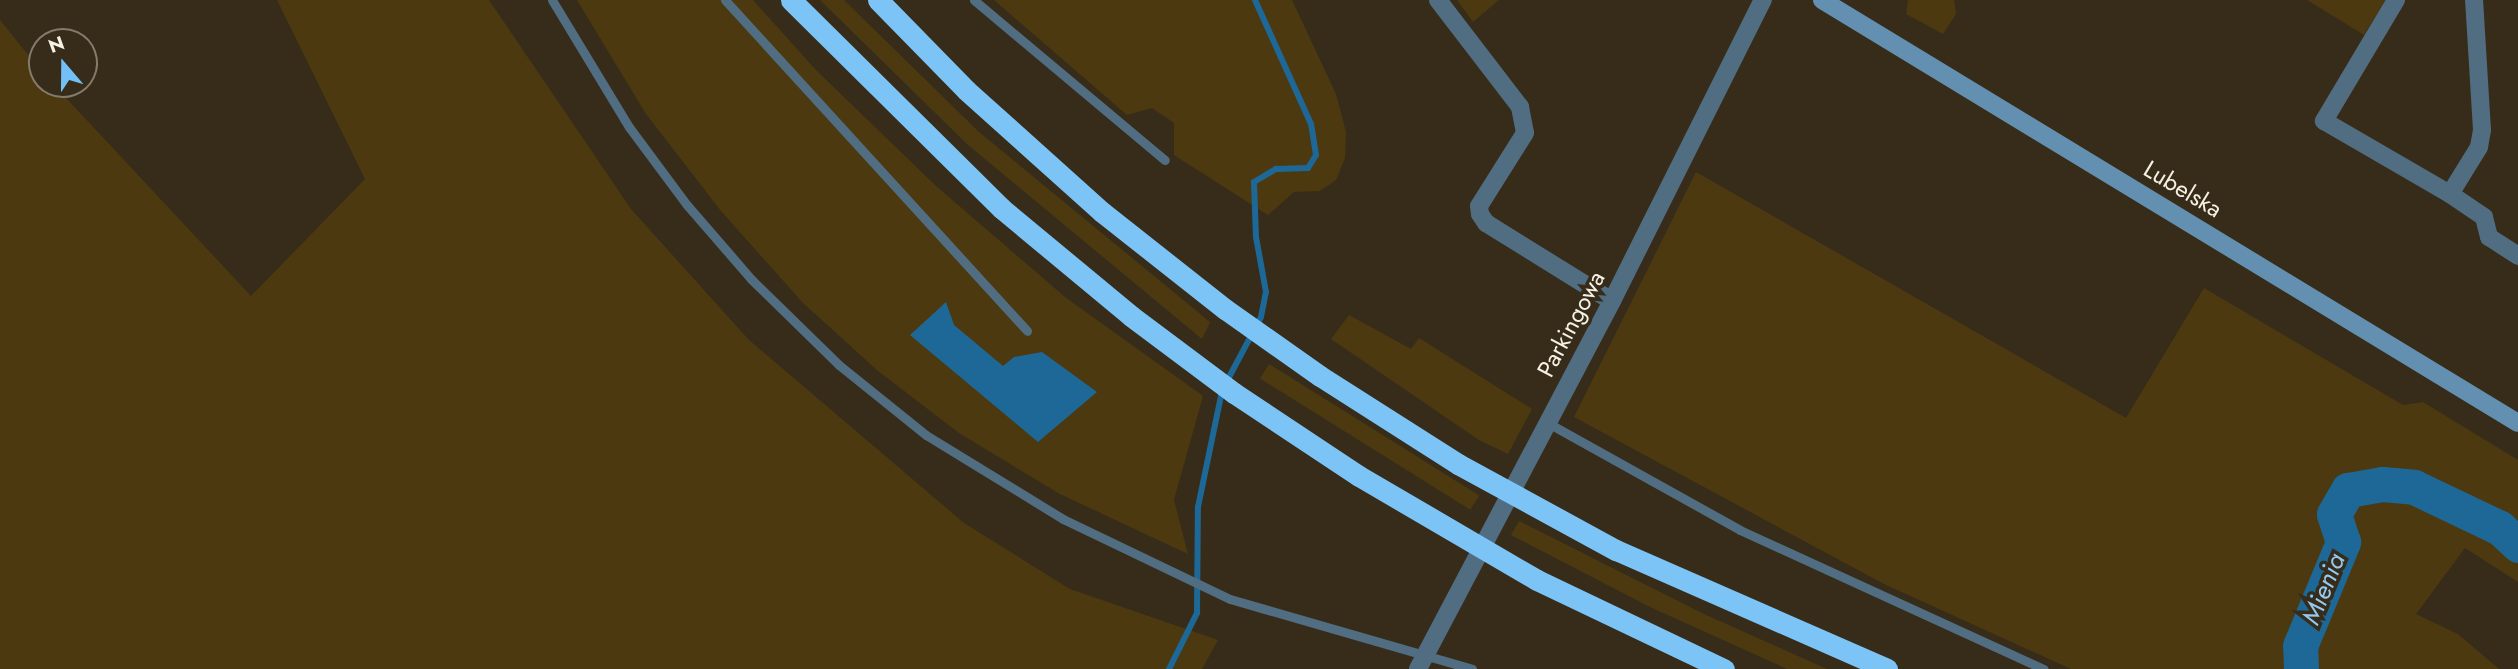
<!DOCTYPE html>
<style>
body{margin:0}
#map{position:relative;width:2518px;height:669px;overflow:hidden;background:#362c19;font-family:Jost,sans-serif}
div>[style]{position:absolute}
.green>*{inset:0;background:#4c3910;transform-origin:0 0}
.water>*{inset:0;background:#1d6896}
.stream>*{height:6px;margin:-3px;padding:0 3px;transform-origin:3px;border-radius:3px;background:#1d6896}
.river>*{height:35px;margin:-17.5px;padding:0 17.5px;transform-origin:17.5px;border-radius:17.5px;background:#1d6896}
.lane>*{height:9px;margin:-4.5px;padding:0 4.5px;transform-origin:4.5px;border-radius:4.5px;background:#516d81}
.street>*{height:18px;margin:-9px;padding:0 9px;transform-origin:9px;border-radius:9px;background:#516d81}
.secondary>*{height:18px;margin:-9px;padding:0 9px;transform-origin:9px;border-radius:9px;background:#6390b0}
.highway>*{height:21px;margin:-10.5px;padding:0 10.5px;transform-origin:10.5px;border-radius:10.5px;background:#7dc4f6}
span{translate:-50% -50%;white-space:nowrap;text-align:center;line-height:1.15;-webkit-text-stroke:7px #362c19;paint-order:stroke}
.street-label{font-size:24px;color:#f7f1e5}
.water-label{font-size:26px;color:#94c9f1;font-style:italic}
.north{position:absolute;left:28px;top:28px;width:70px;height:70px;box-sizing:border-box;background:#362c19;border:2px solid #837b6b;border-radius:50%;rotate:340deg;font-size:19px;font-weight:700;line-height:28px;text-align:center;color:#f7f1e5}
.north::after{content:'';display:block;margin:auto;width:24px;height:32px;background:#74c0f6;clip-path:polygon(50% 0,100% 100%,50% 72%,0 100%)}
</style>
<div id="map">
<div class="green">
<i style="clip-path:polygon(277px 0,489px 0,631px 209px,749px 340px,964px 523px,1070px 589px,1218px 640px,1202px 669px,0 669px,0 20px,42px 72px,42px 84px,53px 84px,251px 296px,365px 179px)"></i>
<i style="clip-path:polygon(577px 0,753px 0,816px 70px,936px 186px,1065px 297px,1203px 396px,1174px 500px,1188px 554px,1060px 494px,959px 433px,878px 371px,803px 303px,721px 211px,646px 114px)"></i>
<i style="clip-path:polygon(820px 0,844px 0,979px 132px,1210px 322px,1202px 339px,968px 145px)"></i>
<i style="clip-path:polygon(994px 0,1292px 0,1336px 94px,1346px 132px,1345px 158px,1336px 180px,1320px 191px,1294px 192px,1268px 215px,1174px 155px,1174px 123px,1152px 108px,1127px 115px)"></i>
<i style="clip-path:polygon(1457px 0,1499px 0,1473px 22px)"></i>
<i style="clip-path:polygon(1908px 0,1954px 0,1956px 14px,1943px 34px,1906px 14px)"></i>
<i style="clip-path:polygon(2307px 0,2385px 0,2364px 35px)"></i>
<i style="clip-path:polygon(1696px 172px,2126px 418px,2204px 288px,2403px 405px,2423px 402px,2518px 460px,2518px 582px,2465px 548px,2416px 614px,2458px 634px,2499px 669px,2071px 669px,1884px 584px,1574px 417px)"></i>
<i style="clip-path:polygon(1349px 315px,1411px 349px,1419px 338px,1532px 409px,1508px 454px,1479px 440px,1331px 339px)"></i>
<i style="left:1269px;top:364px;width:248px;height:17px;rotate:32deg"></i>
<i style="clip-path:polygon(1519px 521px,1704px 614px,1827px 669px,1787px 669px,1650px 607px,1511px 535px)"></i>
</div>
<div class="water">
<i style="clip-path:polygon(946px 302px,954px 325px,1003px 366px,1014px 357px,1042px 352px,1097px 392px,1038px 442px,910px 335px)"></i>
</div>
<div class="stream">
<i style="left:1227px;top:381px;width:72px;rotate:-62deg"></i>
<i style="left:1261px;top:317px;width:25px;rotate:-79deg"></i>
<i style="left:1266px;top:292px;width:56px;rotate:-100.3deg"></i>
<i style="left:1256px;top:237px;width:55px;rotate:-92.1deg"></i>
<i style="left:1254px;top:182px;width:26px;rotate:-31deg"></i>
<i style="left:1276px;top:169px;width:32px;rotate:-2deg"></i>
<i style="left:1308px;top:168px;width:15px;rotate:-58deg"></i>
<i style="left:1316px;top:155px;width:31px;rotate:-99deg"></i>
<i style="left:1311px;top:124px;width:136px;rotate:-114.3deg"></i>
<i style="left:1169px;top:669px;width:63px;rotate:-63.4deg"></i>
<i style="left:1197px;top:613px;width:106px;rotate:-89.5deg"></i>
<i style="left:1198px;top:507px;width:118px;rotate:-78.3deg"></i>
</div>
<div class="river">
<i style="left:2301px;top:669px;width:23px;rotate:-92deg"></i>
<i style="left:2300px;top:646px;width:113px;rotate:-67.5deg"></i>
<i style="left:2343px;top:542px;width:29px;rotate:-108deg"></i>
<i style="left:2334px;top:514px;width:28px;rotate:-60deg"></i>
<i style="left:2348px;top:490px;width:35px;rotate:-10deg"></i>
<i style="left:2382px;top:484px;width:32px;rotate:5deg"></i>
<i style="left:2414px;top:487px;width:95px;rotate:25.5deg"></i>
<i style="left:2500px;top:528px;width:25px;rotate:43deg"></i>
</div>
<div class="lane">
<i style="left:552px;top:0;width:149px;rotate:58.8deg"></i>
<i style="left:629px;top:127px;width:97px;rotate:53.4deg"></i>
<i style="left:687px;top:205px;width:98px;rotate:49.1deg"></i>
<i style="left:751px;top:279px;width:123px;rotate:44.3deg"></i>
<i style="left:839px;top:365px;width:112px;rotate:38.8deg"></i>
<i style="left:926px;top:435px;width:161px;rotate:31.5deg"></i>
<i style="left:1063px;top:519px;width:185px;rotate:25.6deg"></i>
<i style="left:1230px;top:599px;width:252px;rotate:16.1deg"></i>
<i style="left:725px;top:0;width:448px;rotate:47.6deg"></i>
<i style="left:974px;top:0;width:249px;rotate:40deg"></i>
<i style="left:1548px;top:423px;width:220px;rotate:29.1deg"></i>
<i style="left:1740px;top:530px;width:334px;rotate:24.6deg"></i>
</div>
<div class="street">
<i style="left:1438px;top:0;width:135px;rotate:52.5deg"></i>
<i style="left:1520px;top:107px;width:26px;rotate:79deg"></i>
<i style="left:1525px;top:133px;width:86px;rotate:122.2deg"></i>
<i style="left:1479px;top:206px;width:8px;rotate:83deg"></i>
<i style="left:1480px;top:214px;width:11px;rotate:56deg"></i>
<i style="left:1486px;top:223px;width:148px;rotate:31.8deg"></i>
<i style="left:2396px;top:0;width:141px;rotate:120.8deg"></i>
<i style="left:2324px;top:121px;width:146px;rotate:30.1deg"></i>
<i style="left:2450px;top:194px;width:55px;rotate:-58.3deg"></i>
<i style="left:2479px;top:147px;width:17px;rotate:-80deg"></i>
<i style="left:2482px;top:130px;width:130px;rotate:-93.5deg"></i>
<i style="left:2450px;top:194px;width:41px;rotate:34.1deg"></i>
<i style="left:2484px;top:217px;width:21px;rotate:76deg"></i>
<i style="left:2489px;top:237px;width:35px;rotate:33deg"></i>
<i style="left:1418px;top:669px;width:416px;rotate:-62.2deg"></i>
<i style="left:1612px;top:301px;width:337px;rotate:-63.4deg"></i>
</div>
<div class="secondary">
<i style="left:1822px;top:0;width:814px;rotate:31.29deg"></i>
</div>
<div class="highway">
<i style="left:791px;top:0;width:296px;rotate:44.7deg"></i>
<i style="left:1001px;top:208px;width:169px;rotate:39.7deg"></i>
<i style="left:1131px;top:316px;width:129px;rotate:36.8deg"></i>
<i style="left:1234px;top:393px;width:150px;rotate:33.6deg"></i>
<i style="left:1359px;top:476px;width:206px;rotate:30.3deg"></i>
<i style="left:1537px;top:580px;width:207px;rotate:25.5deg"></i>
<i style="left:878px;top:0;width:126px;rotate:45.6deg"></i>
<i style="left:966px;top:90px;width:183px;rotate:41.9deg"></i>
<i style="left:1102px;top:212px;width:157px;rotate:38.3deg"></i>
<i style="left:1225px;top:309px;width:116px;rotate:35.2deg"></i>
<i style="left:1320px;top:376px;width:164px;rotate:32.5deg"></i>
<i style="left:1458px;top:464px;width:180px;rotate:28.6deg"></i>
<i style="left:1616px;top:550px;width:296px;rotate:23.7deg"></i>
</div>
<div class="street-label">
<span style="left:2183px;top:189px;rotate:31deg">Lubelska</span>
<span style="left:1571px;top:324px;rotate:-62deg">Parkingowa</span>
</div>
<div class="water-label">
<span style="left:2324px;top:589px;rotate:-68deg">Mienia</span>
</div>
<div class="north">N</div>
</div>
